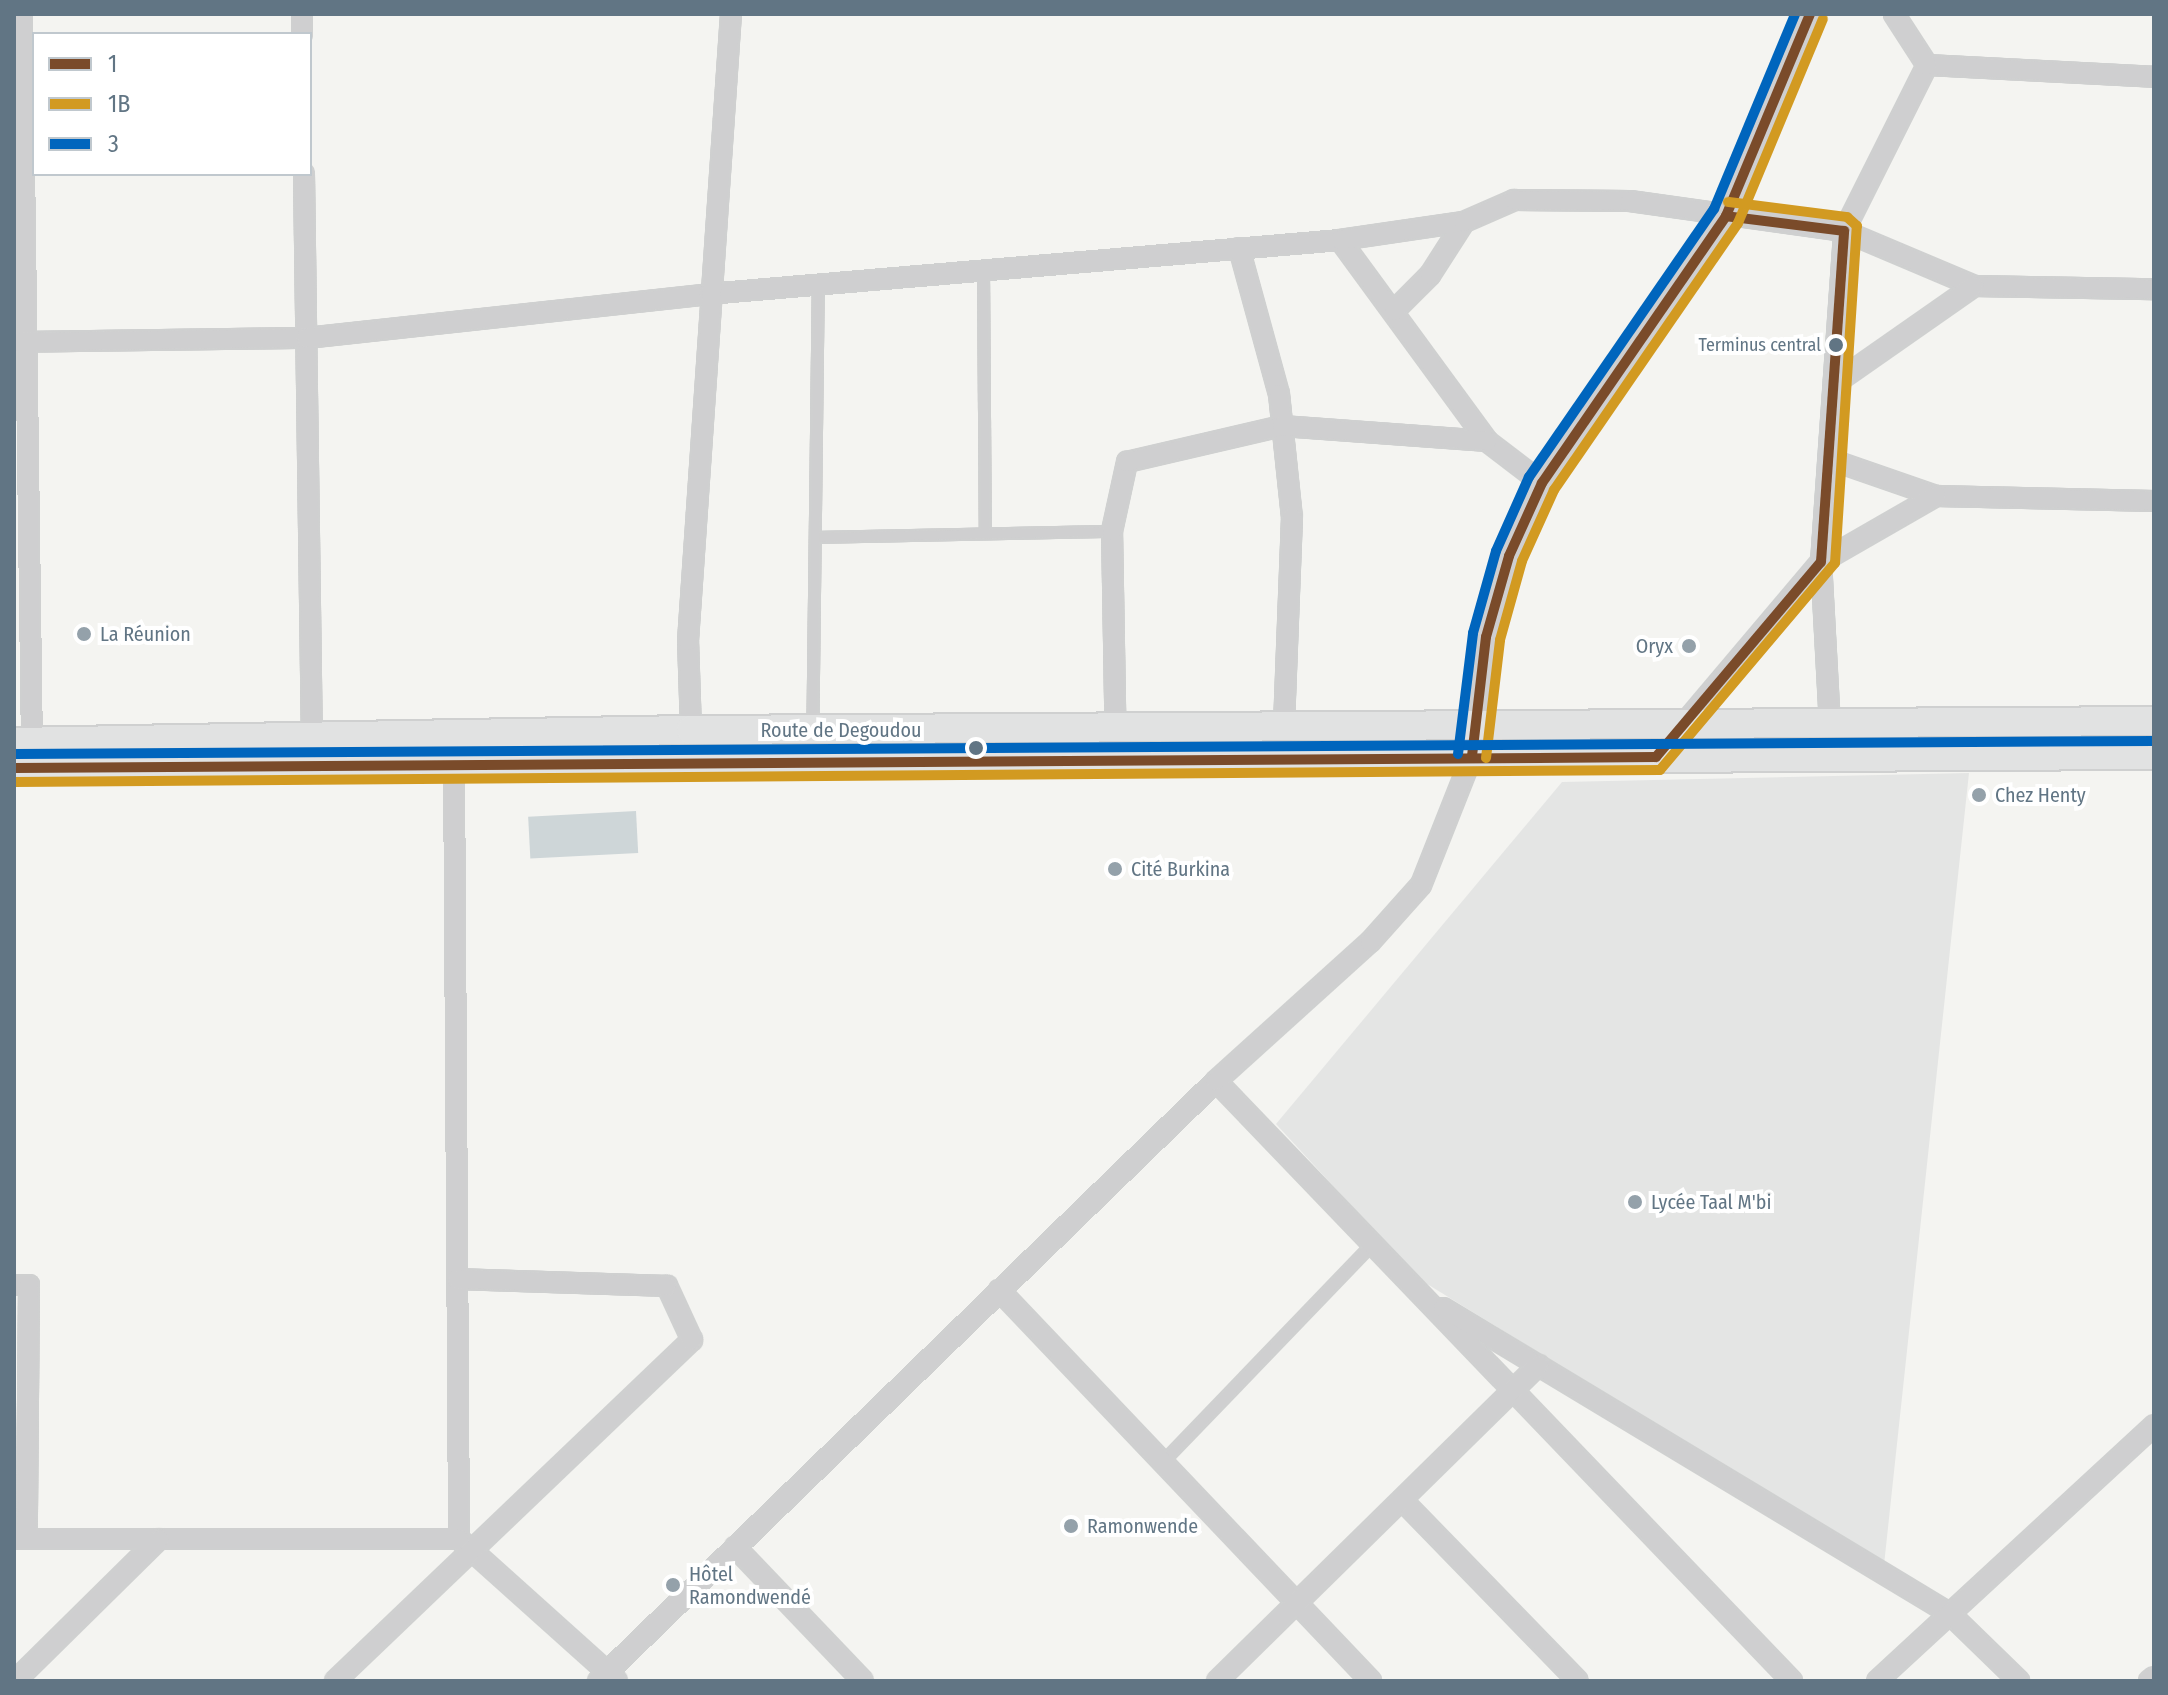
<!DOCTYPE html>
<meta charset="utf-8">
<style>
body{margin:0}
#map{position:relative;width:2168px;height:1695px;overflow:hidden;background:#f4f4f1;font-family:"Fira Sans Condensed",sans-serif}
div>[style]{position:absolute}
.built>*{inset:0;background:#e4e5e4}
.water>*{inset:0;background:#ced6d8;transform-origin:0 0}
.roads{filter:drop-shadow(2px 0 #cfd0d0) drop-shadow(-2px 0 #cfd0d0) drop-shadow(0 2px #cfd0d0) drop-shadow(0 -2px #cfd0d0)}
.service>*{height:9px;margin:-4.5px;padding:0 4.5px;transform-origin:4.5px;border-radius:4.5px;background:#cfcfd0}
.minor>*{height:18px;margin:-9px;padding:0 9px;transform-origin:9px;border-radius:9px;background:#cfcfd0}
.tertiary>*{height:22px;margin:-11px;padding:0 11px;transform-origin:11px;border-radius:11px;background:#cfcfd0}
.primary>*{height:28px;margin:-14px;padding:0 14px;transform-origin:14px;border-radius:14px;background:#e1e2e2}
.bus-1>*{height:10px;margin:-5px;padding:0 5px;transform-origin:5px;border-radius:5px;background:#7a4b2a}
.bus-2>*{height:10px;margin:-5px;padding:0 5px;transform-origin:5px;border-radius:5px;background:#d29a21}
.bus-3>*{height:10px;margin:-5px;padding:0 5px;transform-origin:5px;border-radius:5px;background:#0065bd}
.dots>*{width:22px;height:22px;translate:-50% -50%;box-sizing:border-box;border:4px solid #fff;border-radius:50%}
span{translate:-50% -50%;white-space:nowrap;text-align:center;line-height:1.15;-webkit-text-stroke:8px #fff;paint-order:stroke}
.bus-label{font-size:18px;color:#617584}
.right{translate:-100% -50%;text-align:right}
.poi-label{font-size:20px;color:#617584}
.left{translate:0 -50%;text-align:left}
.street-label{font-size:20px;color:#617584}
.frame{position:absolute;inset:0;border:16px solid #617584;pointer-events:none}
.legend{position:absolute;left:32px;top:32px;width:280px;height:144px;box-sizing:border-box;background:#fff;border:2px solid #c0c8ce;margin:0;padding:10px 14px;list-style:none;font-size:24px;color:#617584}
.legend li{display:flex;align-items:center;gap:16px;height:40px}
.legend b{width:40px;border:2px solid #c0c8ce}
</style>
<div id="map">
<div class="built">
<i style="clip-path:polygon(1969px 773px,1884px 1565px,1419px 1279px,1276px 1124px,1562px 782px)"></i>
</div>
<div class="water">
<i style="left:636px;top:811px;width:42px;height:108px;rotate:87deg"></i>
</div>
<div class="roads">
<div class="service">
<i style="left:983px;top:270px;width:263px;rotate:89.6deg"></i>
<i style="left:818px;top:537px;width:294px;rotate:-1.2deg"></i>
<i style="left:812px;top:759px;width:475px;rotate:-89.3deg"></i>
<i style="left:1162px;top:1462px;width:303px;rotate:-46.1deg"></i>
</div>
<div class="minor">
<i style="left:22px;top:14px;width:737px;rotate:89.22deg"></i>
<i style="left:302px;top:14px;width:20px;rotate:90deg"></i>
<i style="left:1927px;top:65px;width:227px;rotate:3deg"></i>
<i style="left:304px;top:174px;width:572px;rotate:89.2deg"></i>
<i style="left:1340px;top:240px;width:249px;rotate:53.8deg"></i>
<i style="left:1487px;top:441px;width:69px;rotate:37.4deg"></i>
<i style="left:1239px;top:248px;width:151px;rotate:74.7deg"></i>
<i style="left:1279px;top:394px;width:124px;rotate:84deg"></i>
<i style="left:1292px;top:517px;width:238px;rotate:92.2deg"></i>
<i style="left:1394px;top:311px;width:51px;rotate:-45deg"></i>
<i style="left:1430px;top:275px;width:63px;rotate:-57.3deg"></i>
<i style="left:14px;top:342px;width:292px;rotate:-0.8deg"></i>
<i style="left:306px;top:338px;width:404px;rotate:-6.2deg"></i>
<i style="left:708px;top:294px;width:634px;rotate:-4.88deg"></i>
<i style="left:1340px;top:240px;width:125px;rotate:-8.3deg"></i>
<i style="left:1464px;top:222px;width:55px;rotate:-23.7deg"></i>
<i style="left:1514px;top:200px;width:116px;rotate:0.5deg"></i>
<i style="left:1630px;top:201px;width:216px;rotate:8deg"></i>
<i style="left:1844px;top:231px;width:141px;rotate:22.9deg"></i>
<i style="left:1974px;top:286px;width:180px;rotate:1deg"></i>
<i style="left:1834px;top:384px;width:171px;rotate:-35deg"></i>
<i style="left:1829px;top:459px;width:113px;rotate:19.1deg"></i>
<i style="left:1936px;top:496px;width:218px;rotate:1.3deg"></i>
<i style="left:1830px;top:726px;width:164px;rotate:-93.1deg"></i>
<i style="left:1821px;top:562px;width:133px;rotate:-29.9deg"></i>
<i style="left:691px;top:730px;width:89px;rotate:-91.9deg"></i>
<i style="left:688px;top:641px;width:628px;rotate:-86.08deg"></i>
<i style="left:1656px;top:757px;width:255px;rotate:-49.8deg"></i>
<i style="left:1821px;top:562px;width:332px;rotate:-86deg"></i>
<i style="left:1844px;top:231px;width:186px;rotate:-63.4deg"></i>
<i style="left:1927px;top:65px;width:61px;rotate:-122.9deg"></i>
<i style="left:1116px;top:758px;width:227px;rotate:-91deg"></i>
<i style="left:1112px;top:531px;width:71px;rotate:-77.7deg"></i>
<i style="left:1127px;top:462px;width:159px;rotate:-13.1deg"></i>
<i style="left:1282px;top:426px;width:206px;rotate:4.2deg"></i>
<i style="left:454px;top:761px;width:778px;rotate:89.63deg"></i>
<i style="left:459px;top:1539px;width:212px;rotate:41.9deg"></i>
<i style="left:1216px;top:1081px;width:832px;rotate:46.17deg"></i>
<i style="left:14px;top:1285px;width:15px"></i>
<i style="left:29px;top:1285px;width:254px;rotate:90.5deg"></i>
<i style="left:999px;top:1290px;width:540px;rotate:46.43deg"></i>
<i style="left:1443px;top:1308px;width:591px;rotate:31.08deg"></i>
<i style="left:1949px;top:1613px;width:98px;rotate:44.2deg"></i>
<i style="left:1402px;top:1500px;width:252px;rotate:45.8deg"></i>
<i style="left:14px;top:1539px;width:445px"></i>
<i style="left:735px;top:1547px;width:185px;rotate:46.3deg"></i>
<i style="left:20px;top:1676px;width:195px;rotate:-44.6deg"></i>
<i style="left:335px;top:1681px;width:494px;rotate:-43.7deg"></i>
<i style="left:692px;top:1340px;width:60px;rotate:-114.8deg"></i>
<i style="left:667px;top:1286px;width:210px;rotate:-178.1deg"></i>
<i style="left:598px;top:1681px;width:861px;rotate:-44.15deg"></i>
<i style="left:1216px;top:1081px;width:207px;rotate:-42.1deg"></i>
<i style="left:1370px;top:942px;width:76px;rotate:-48.2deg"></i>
<i style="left:1421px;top:885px;width:139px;rotate:-68.4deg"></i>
<i style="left:1217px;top:1681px;width:451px;rotate:-44.5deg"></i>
<i style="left:1877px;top:1681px;width:377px;rotate:-42.7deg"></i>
<i style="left:2149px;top:1681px;width:6px;rotate:-39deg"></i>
</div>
<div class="tertiary">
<i style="left:1472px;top:756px;width:120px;rotate:-83.3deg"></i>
<i style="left:1486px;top:637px;width:84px;rotate:-74.1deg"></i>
<i style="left:1509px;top:556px;width:80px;rotate:-65.7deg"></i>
<i style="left:1542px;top:483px;width:324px;rotate:-55.4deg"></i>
<i style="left:1726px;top:216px;width:219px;rotate:-67.4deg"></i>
</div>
<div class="primary">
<i style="left:14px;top:742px;width:677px;rotate:-1.02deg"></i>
<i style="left:691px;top:730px;width:1463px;rotate:-0.35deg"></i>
<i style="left:14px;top:768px;width:2140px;rotate:-0.35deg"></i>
</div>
</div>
<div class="bus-1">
<i style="left:1472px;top:756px;width:120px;rotate:-83.3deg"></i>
<i style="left:1486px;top:637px;width:84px;rotate:-74.1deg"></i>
<i style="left:1509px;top:556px;width:80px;rotate:-65.7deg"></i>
<i style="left:1542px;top:483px;width:324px;rotate:-55.4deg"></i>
<i style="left:1726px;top:216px;width:219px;rotate:-67.4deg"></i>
<i style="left:14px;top:768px;width:1642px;rotate:-0.38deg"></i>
<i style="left:1656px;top:757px;width:255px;rotate:-49.8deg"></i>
<i style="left:1821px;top:562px;width:332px;rotate:-86deg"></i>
<i style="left:1844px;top:231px;width:119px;rotate:-172.8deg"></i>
</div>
<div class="bus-2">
<i style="left:1486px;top:758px;width:119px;rotate:-83.2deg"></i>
<i style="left:1500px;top:640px;width:82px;rotate:-74.4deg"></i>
<i style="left:1522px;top:561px;width:78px;rotate:-65.7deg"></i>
<i style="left:1554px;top:490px;width:324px;rotate:-55.4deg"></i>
<i style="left:1738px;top:223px;width:221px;rotate:-67.4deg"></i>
<i style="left:14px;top:782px;width:1646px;rotate:-0.42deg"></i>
<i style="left:1660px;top:770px;width:271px;rotate:-49.8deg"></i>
<i style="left:1835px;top:563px;width:338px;rotate:-86.3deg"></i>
<i style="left:1857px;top:226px;width:13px;rotate:-138deg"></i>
<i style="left:1847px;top:217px;width:120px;rotate:-172.8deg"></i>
</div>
<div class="bus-3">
<i style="left:14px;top:754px;width:2140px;rotate:-0.35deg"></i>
<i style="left:1458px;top:754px;width:122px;rotate:-82.9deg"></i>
<i style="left:1473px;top:633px;width:85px;rotate:-74.3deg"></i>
<i style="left:1496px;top:551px;width:81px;rotate:-66deg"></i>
<i style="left:1529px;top:477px;width:326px;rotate:-55.4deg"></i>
<i style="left:1714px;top:209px;width:211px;rotate:-67.4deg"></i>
</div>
<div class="dots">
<i style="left:1836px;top:345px;background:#617584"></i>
<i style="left:84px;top:634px;background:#94a1aa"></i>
<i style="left:1689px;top:646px;background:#94a1aa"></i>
<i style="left:976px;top:748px;background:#617584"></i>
<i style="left:1979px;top:795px;background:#94a1aa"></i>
<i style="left:1115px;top:869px;background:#94a1aa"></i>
<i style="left:1635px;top:1202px;background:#94a1aa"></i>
<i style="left:1071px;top:1526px;background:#94a1aa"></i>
<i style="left:673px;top:1585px;background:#94a1aa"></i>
</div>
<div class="bus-label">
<span class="right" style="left:1821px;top:345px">Terminus central</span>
</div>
<div class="poi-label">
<span class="left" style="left:100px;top:634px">La Réunion</span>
<span class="right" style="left:1673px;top:646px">Oryx</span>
<span class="left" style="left:1995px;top:795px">Chez Henty</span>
<span class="left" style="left:1131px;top:869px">Cité Burkina</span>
<span class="left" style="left:1651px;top:1202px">Lycée Taal M'bi</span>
<span class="left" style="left:1087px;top:1526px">Ramonwende</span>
<span class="left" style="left:689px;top:1586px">Hôtel<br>Ramondwendé</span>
</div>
<div class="street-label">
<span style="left:841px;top:730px">Route de Degoudou</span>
</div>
<div class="frame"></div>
<ul class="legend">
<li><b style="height:10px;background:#7a4b2a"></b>1</li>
<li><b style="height:10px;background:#d29a21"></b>1B</li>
<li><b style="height:10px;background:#0065bd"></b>3</li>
</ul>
</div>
